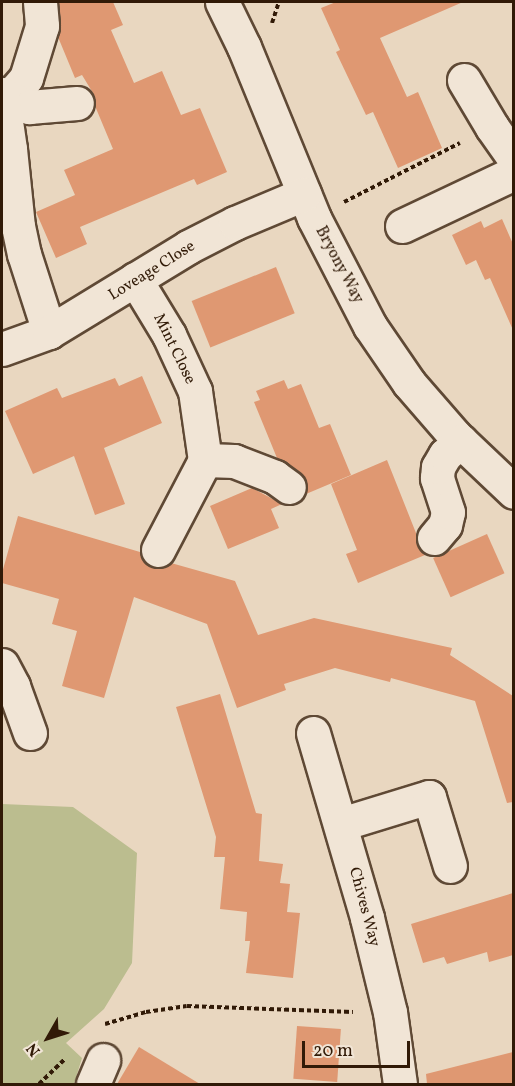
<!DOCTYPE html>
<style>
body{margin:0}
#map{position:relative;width:515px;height:1086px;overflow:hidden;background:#e9d7c0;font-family:Vollkorn,serif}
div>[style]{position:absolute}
.green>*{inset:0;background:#bbbd8f}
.building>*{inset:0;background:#df9872;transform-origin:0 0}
.path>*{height:4px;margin-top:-2px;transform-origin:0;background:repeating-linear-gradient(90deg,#311a07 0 4.5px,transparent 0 7.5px)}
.roads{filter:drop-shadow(2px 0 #5f4935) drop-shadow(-2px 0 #5f4935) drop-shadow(0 2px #5f4935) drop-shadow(0 -2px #5f4935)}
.minor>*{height:33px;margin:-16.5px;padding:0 16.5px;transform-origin:16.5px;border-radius:16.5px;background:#f1e5d6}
span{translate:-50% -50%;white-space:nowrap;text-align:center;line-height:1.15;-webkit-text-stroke:5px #f1e5d6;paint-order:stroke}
.street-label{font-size:16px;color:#311a07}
.frame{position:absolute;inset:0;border:3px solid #311a07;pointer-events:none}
.north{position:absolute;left:18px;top:1008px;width:60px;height:60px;-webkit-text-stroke:4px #f1e5d6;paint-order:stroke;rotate:231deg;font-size:16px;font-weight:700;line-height:24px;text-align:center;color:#311a07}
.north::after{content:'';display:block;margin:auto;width:21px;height:27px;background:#311a07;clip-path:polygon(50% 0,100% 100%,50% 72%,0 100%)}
.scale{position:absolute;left:302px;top:1041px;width:108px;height:27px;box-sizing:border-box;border:3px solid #311a07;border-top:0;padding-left:8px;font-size:18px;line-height:21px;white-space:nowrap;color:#311a07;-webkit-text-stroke:4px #f1e5d6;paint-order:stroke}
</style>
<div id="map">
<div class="green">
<i style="clip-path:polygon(2px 804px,73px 807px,137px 853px,132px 963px,104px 1009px,66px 1043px,82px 1058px,74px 1084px,2px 1084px)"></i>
</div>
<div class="building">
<i style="clip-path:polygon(59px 2px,113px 2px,123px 25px,111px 30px,134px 83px,162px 71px,181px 115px,200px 108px,227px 172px,197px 185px,194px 179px,80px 227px,87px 244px,56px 258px,36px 212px,75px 195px,64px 170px,113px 149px,95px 106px,93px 93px,82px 75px,75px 78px,58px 37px,61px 24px)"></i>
<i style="clip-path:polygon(336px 2px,463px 2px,380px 38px,407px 97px,418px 92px,442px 148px,398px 168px,373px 112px,366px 115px,336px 52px,340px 50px,321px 8px)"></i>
<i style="clip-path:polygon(502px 219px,513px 244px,513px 330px,490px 278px,485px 280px,476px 260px,466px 265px,452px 235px,481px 221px,484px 228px)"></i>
<i style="left:276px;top:267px;width:50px;height:91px;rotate:68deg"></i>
<i style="clip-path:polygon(142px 376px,162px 423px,104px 448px,125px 504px,95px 515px,74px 456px,33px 474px,5px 411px,57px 388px,62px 398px,115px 378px,119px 386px)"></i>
<i style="clip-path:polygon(284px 380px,288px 389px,301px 384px,319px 428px,330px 424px,351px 475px,306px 494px,306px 479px,300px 472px,277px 458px,254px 402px,260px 400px,256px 391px)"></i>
<i style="clip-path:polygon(387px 460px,416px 533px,417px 545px,425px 555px,358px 583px,346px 554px,357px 550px,331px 484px)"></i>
<i style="clip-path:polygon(252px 488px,282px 504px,271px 509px,279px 528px,228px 549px,210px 506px)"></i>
<i style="clip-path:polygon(18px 516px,140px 552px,143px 561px,150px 567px,159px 569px,171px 563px,235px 581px,258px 635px,314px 618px,452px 648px,450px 655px,513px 696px,513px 802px,507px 803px,475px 701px,391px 678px,390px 682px,335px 668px,284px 684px,286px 690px,237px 708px,207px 624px,134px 597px,104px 698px,62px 686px,77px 631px,52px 624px,59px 599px,2px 583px,2px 573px)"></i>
<i style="left:487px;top:534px;width:43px;height:59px;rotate:66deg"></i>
<i style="clip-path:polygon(220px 694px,256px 813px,262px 814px,259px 861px,283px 864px,280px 883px,290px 884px,287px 912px,300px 913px,293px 978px,246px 973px,250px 941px,245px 941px,247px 912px,220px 909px,225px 857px,214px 857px,216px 837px,176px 707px)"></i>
<i style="clip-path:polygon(513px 893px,513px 955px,489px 962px,487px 952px,447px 964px,444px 957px,423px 963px,411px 924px)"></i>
<i style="left:297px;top:1026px;width:44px;height:53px;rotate:4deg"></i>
<i style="clip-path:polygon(139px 1047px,200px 1084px,117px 1084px)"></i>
<i style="clip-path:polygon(513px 1052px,513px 1084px,427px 1084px,426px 1074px)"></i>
</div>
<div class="path">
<i style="left:272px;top:23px;width:22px;rotate:-72deg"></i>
<i style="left:344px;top:202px;width:130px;rotate:-27deg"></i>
<i style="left:105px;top:1024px;width:43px;rotate:-16.3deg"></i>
<i style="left:146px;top:1012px;width:41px;rotate:-8.3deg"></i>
<i style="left:187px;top:1006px;width:166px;rotate:2.1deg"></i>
<i style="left:39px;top:1084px;width:35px;rotate:-44deg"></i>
</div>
<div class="roads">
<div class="minor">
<i style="left:40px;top:2px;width:24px;rotate:85deg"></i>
<i style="left:42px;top:26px;width:54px;rotate:107.1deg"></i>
<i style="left:26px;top:78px;width:18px;rotate:131deg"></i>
<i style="left:14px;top:92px;width:11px;rotate:165deg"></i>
<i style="left:3px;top:95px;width:29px;rotate:25deg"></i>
<i style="left:29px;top:107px;width:48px;rotate:-4.8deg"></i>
<i style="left:222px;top:2px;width:50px;rotate:63.9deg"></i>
<i style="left:244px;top:47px;width:185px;rotate:67.7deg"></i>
<i style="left:314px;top:218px;width:122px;rotate:62.6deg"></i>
<i style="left:370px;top:326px;width:69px;rotate:55.6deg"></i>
<i style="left:409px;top:383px;width:70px;rotate:49deg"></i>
<i style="left:455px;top:436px;width:81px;rotate:43.5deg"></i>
<i style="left:464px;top:80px;width:55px;rotate:59.2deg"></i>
<i style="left:492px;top:127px;width:38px;rotate:55deg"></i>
<i style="left:2px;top:94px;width:56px;rotate:81.7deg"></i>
<i style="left:10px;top:149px;width:77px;rotate:84.1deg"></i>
<i style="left:18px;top:226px;width:29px;rotate:78deg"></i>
<i style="left:24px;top:254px;width:82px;rotate:72.2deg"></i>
<i style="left:402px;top:226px;width:124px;rotate:-25.3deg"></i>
<i style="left:135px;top:279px;width:66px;rotate:58.7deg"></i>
<i style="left:169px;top:335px;width:62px;rotate:65.1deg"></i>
<i style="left:195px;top:391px;width:70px;rotate:81.8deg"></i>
<i style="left:2px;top:349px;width:50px;rotate:-19.9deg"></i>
<i style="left:49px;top:332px;width:163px;rotate:-31.4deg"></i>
<i style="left:188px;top:247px;width:53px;rotate:-27.1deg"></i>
<i style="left:235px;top:223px;width:75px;rotate:-22.8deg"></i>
<i style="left:434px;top:538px;width:17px;rotate:-50deg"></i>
<i style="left:445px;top:525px;width:13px;rotate:-77deg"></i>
<i style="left:448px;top:512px;width:36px;rotate:-108deg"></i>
<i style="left:437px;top:478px;width:11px;rotate:-85deg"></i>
<i style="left:438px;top:467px;width:14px;rotate:-60deg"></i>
<i style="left:445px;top:455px;width:21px;rotate:-41deg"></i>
<i style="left:158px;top:550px;width:102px;rotate:-62.4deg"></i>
<i style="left:205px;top:460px;width:29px;rotate:2deg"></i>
<i style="left:234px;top:461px;width:44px;rotate:21.3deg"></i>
<i style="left:275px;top:477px;width:17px;rotate:36deg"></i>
<i style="left:2px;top:665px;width:24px;rotate:62deg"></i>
<i style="left:13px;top:686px;width:50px;rotate:70.1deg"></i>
<i style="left:313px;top:733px;width:193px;rotate:73.7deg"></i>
<i style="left:367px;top:918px;width:97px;rotate:76.3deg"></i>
<i style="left:390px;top:1012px;width:73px;rotate:82.1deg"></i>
<i style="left:341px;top:824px;width:92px;rotate:-17.1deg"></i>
<i style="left:429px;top:797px;width:72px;rotate:73.1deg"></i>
<i style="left:93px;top:1084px;width:26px;rotate:-67deg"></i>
</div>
</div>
<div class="street-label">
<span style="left:339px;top:265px;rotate:62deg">Bryony Way</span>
<span style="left:152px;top:271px;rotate:-32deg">Loveage Close</span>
<span style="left:174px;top:349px;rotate:64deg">Mint Close</span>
<span style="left:364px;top:907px;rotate:75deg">Chives Way</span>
</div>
<div class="frame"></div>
<div class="north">N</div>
<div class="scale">20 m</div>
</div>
